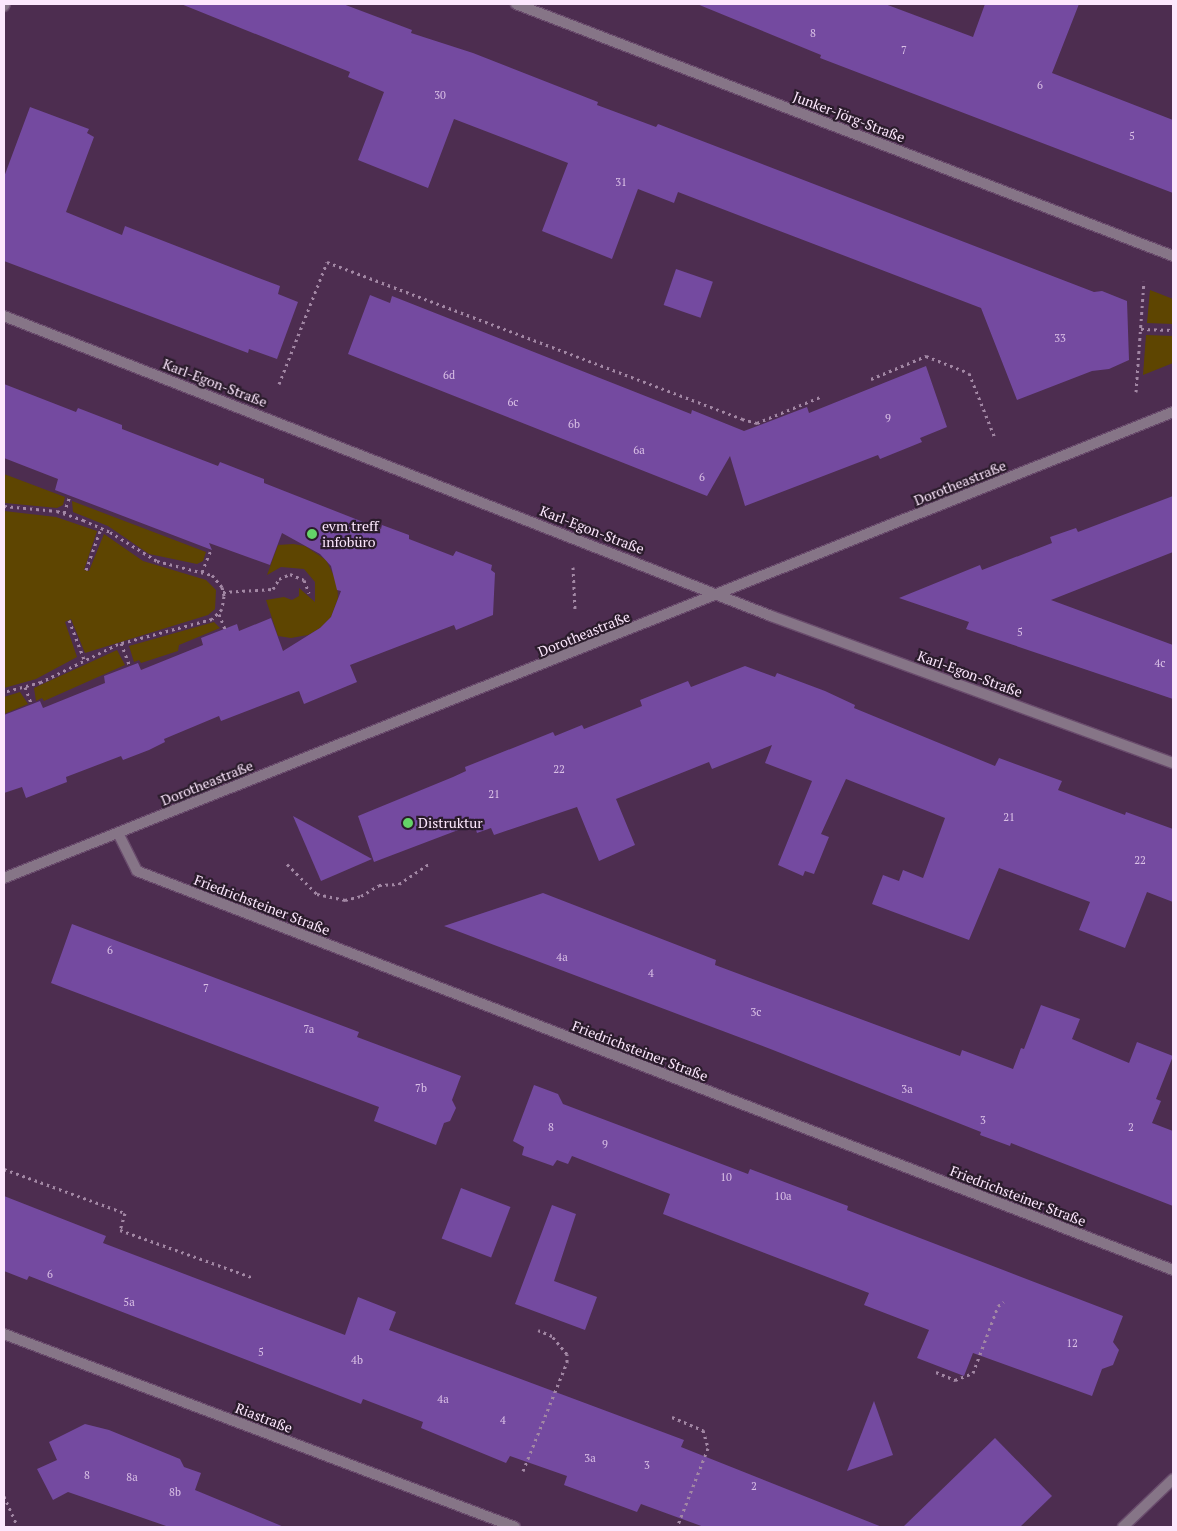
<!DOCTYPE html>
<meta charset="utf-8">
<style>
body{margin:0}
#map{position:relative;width:1177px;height:1531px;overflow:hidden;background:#4d2d50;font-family:"PT Serif",serif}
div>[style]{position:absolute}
.green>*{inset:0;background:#5e4501}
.building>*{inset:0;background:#744aa0;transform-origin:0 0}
.path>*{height:3px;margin-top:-1.5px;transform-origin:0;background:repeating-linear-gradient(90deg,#a287a4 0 2.5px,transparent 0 6.5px)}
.roads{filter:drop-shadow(1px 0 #694b6c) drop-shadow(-1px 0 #694b6c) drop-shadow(0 1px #694b6c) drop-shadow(0 -1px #694b6c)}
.minor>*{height:10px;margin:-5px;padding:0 5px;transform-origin:5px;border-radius:5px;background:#867587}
.dots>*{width:14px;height:14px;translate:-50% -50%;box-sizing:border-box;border:2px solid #2b1c2c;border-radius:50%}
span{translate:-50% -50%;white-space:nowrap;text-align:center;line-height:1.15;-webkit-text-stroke:4.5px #2b1c2c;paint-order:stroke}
.number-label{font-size:11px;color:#dac0e6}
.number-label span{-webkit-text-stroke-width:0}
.street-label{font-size:14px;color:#fce7fd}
.poi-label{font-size:14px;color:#fce7fd}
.left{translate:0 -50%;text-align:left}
.frame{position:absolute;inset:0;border:5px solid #fce7fd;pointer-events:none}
</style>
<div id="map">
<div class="green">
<i style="clip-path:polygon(1150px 290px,1173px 299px,1173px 324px,1147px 323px)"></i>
<i style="clip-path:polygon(1146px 335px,1173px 336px,1173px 363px,1143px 375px)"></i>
<i style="clip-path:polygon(4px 474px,65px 497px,63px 505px,57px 508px,5px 503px)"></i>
<i style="clip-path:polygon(72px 501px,206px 552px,203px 561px,197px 564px,149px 554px,108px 526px,73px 512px)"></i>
<i style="clip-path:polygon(4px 511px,56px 517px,97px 531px,84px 570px,89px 571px,104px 534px,143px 561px,206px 580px,216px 590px,215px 609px,208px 615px,85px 653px,71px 619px,65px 622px,77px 657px,36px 679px,4px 688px)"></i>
<i style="clip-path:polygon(293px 544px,305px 546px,326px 560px,337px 582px,338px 598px,331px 617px,320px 628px,308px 635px,291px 638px,278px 636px,266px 600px,284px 597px,292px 600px,299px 596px,299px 588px,315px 602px,315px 582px,304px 569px,281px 567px,267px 575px,278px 545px)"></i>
<i style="clip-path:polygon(214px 622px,220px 628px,179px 645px,178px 651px,141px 663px,139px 660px,134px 662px,129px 646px)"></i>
<i style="clip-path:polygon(117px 650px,125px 665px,44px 701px,42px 698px,36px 701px,34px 688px)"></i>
<i style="clip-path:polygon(20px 692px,28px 704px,4px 714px,4px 697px)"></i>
</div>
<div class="building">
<i style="clip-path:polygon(181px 4px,343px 4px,412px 30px,411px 33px,473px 53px,598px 102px,597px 105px,656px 127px,658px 124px,1094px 292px,1102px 291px,1127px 301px,1129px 360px,1109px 369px,1092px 371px,1017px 400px,981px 308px,678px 192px,674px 203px,638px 189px,612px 259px,542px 231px,568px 163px,454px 119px,428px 188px,358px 160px,384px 92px,348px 77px,350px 72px)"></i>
<i style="clip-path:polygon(697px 4px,885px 4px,973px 37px,985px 4px,1079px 4px,1052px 73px,1173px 120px,1173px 193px,820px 58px,821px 55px)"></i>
<i style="clip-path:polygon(30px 107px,89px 129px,87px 133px,94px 137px,66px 212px,122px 235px,125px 226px,251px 275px,280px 286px,278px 294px,298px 302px,277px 359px,249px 349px,248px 353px,4px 261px,4px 177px)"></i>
<i style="left:676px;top:269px;width:39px;height:38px;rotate:19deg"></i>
<i style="clip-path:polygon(370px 295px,390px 303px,392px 296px,691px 414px,692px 410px,744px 431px,807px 407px,809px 413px,926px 366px,947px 427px,920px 438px,922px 442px,880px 459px,878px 455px,745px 506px,730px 456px,707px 496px,348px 354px)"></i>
<i style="clip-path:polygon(4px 384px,76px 412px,78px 408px,122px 425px,122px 429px,218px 466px,220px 462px,264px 479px,264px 483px,381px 529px,382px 525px,409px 535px,409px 539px,453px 556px,456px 551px,492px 565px,491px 570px,495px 573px,493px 615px,456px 630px,454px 625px,350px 665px,357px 682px,304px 704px,299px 691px,221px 721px,219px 716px,164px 739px,165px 742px,149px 750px,123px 760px,121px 756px,66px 777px,67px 782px,26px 798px,22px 787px,4px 793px,4px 715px,40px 701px,43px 708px,105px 683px,104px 676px,138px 663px,141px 670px,203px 645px,201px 638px,237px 624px,239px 631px,271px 618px,283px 651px,320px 628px,331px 617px,341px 591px,337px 590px,331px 566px,320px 554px,282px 533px,270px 565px,209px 543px,212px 550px,55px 490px,58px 479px,4px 458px)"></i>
<i style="clip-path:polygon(1173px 496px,1173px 552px,1051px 600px,1173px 645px,1173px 699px,966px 629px,969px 622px,899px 598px,980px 565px,982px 570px,1052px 543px,1050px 537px,1076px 528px,1078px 532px)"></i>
<i style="clip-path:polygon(745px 666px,775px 677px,777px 673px,825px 691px,855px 705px,854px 708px,995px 766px,999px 758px,1062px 781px,1058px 790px,1125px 815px,1126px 812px,1173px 829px,1173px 902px,1147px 892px,1125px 948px,1079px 930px,1090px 902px,999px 868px,969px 940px,872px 904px,883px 875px,899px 881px,903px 870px,923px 878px,945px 818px,846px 779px,821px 834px,829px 837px,814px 874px,805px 871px,803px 876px,778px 865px,812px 781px,765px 763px,772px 745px,712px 769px,709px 762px,616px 799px,635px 845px,599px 861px,577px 807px,494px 835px,491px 828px,477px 833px,474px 824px,374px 862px,358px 816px,453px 777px,466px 771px,465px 767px,553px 732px,555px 736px,582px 725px,584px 729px,642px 706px,640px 700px,688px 681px,691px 687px)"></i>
<i style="clip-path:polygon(293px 816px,372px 859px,321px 881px)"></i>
<i style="clip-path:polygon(543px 893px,716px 960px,715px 965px,960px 1056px,962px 1050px,1013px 1069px,1021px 1048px,1024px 1049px,1041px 1005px,1080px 1019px,1072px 1039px,1129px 1063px,1137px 1042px,1173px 1056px,1156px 1099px,1161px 1101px,1152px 1123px,1173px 1131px,1173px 1206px,1011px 1143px,1010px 1146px,980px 1135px,981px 1132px,773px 1050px,444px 926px)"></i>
<i style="clip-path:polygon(72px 924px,359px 1032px,357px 1037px,461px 1076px,452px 1100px,456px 1108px,450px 1121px,444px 1123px,436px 1145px,374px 1121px,379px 1107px,51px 983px)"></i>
<i style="clip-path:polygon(534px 1085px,558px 1094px,563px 1104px,748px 1174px,750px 1169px,848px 1206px,847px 1210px,1123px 1316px,1113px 1342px,1119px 1350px,1113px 1365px,1102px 1369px,1092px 1396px,973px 1353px,964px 1376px,917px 1358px,929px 1330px,864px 1305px,869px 1293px,663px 1214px,670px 1194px,572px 1156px,568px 1164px,557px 1160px,553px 1166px,522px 1155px,524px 1147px,513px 1141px)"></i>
<i style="left:461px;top:1188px;width:53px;height:54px;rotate:21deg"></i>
<i style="clip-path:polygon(4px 1196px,106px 1236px,103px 1243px,345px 1335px,358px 1297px,396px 1312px,389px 1330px,684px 1440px,681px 1447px,882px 1527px,704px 1527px,641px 1504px,637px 1512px,564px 1485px,567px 1476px,510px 1456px,506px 1463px,421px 1428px,423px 1422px,363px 1399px,361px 1404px,29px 1276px,27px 1280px,4px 1271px)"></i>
<i style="clip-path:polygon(552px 1205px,576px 1214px,554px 1281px,597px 1297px,585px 1330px,515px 1304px)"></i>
<i style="clip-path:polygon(874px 1401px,893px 1455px,847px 1471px)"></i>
<i style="clip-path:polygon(85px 1424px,109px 1430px,180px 1459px,184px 1467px,201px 1473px,195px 1490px,284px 1527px,169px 1527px,68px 1492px,53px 1500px,37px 1469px,57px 1460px,49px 1442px)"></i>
<i style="clip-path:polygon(995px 1438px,1052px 1496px,1020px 1527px,903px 1527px)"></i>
</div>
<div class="path">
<i style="left:1141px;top:329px;width:32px;rotate:2deg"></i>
<i style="left:871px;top:379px;width:60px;rotate:-22.7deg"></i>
<i style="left:926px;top:356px;width:46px;rotate:21.6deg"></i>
<i style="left:969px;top:373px;width:70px;rotate:68.2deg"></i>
<i style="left:279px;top:384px;width:131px;rotate:-68.5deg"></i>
<i style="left:327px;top:262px;width:444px;rotate:20.7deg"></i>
<i style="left:742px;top:419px;width:16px;rotate:15deg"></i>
<i style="left:757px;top:423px;width:68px;rotate:-22.4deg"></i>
<i style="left:1136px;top:392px;width:111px;rotate:-85.9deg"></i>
<i style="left:4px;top:506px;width:53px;rotate:5.4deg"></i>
<i style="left:57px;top:511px;width:28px;rotate:19deg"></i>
<i style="left:83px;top:520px;width:30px;rotate:24deg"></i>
<i style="left:110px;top:532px;width:55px;rotate:31.7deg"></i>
<i style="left:157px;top:561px;width:57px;rotate:14.3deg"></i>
<i style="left:212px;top:575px;width:16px;rotate:50deg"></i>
<i style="left:222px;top:587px;width:9px;rotate:77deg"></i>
<i style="left:224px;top:596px;width:13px;rotate:99deg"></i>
<i style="left:222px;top:609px;width:14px;rotate:135deg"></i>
<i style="left:212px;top:619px;width:97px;rotate:165.1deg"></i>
<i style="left:118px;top:644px;width:86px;rotate:153.7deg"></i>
<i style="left:41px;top:682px;width:38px;rotate:165deg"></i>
<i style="left:64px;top:513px;width:18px;rotate:-71deg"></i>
<i style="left:573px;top:567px;width:43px;rotate:87.3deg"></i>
<i style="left:86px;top:570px;width:45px;rotate:-70.3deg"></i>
<i style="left:202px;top:572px;width:24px;rotate:-68deg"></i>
<i style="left:223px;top:592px;width:50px;rotate:-3.4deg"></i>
<i style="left:273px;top:589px;width:12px;rotate:-59deg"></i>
<i style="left:279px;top:579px;width:12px;rotate:-24deg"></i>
<i style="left:290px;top:574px;width:15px;rotate:23deg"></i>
<i style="left:304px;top:580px;width:14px;rotate:69deg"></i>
<i style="left:219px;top:614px;width:16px;rotate:68deg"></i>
<i style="left:69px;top:620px;width:42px;rotate:69deg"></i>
<i style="left:121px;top:643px;width:25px;rotate:69deg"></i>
<i style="left:25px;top:687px;width:19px;rotate:69deg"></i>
<i style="left:287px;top:864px;width:42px;rotate:45deg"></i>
<i style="left:317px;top:894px;width:29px;rotate:12deg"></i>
<i style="left:345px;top:900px;width:16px;rotate:-14deg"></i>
<i style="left:361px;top:896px;width:21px;rotate:-31deg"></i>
<i style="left:379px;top:885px;width:20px;rotate:-3deg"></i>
<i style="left:399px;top:884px;width:36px;rotate:-34deg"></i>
<i style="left:4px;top:1169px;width:129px;rotate:20deg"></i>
<i style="left:125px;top:1213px;width:18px;rotate:106deg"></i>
<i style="left:120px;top:1230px;width:142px;rotate:19.7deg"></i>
<i style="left:936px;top:1372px;width:21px;rotate:23deg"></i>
<i style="left:955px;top:1380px;width:19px;rotate:-21deg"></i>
<i style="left:973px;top:1373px;width:72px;rotate:-69.5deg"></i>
<i style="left:998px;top:1306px;width:7px;rotate:-34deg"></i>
<i style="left:672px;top:1417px;width:34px;rotate:23deg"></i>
<i style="left:703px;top:1430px;width:19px;rotate:74deg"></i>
<i style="left:708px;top:1448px;width:85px;rotate:111.4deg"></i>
<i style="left:523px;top:1471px;width:118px;rotate:-68deg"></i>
<i style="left:567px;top:1362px;width:8px;rotate:-90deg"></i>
<i style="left:567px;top:1354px;width:23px;rotate:-130deg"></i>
<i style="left:552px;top:1336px;width:15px;rotate:-157deg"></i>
<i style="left:4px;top:1496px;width:34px;rotate:66deg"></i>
</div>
<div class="roads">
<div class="minor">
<i style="left:516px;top:4px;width:704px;rotate:20.98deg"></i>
<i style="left:4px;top:6px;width:2px;rotate:-63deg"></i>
<i style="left:4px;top:316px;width:824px;rotate:21.36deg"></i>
<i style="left:771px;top:616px;width:428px;rotate:20.1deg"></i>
<i style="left:118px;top:833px;width:42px;rotate:63.4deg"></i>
<i style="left:137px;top:871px;width:1110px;rotate:21.06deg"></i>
<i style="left:4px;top:878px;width:1258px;rotate:-21.73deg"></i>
<i style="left:4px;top:1334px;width:546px;rotate:20.69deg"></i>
<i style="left:1123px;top:1527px;width:69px;rotate:-43.8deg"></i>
</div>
</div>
<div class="dots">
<i style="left:312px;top:534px;background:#64d468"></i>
<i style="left:408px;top:823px;background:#64d468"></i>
</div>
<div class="number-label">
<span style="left:813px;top:33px">8</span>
<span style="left:904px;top:50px">7</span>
<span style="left:1040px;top:85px">6</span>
<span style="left:440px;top:95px">30</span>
<span style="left:1132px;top:136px">5</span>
<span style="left:621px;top:182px">31</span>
<span style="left:1060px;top:338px">33</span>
<span style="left:449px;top:375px">6d</span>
<span style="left:513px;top:402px">6c</span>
<span style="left:888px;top:418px">9</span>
<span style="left:574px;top:424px">6b</span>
<span style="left:639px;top:450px">6a</span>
<span style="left:702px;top:477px">6</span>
<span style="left:1020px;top:632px">5</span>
<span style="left:1160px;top:663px">4c</span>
<span style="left:559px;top:769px">22</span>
<span style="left:494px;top:794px">21</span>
<span style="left:1009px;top:817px">21</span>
<span style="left:1140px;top:860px">22</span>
<span style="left:110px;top:950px">6</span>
<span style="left:562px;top:957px">4a</span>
<span style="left:651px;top:973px">4</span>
<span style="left:206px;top:988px">7</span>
<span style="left:756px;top:1012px">3c</span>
<span style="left:309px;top:1029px">7a</span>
<span style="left:421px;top:1088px">7b</span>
<span style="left:907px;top:1089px">3a</span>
<span style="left:983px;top:1120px">3</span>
<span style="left:551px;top:1127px">8</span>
<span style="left:1131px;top:1127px">2</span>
<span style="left:605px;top:1144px">9</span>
<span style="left:726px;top:1177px">10</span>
<span style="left:783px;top:1196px">10a</span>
<span style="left:50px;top:1274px">6</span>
<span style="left:129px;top:1302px">5a</span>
<span style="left:1072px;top:1343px">12</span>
<span style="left:261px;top:1352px">5</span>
<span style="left:357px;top:1360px">4b</span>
<span style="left:443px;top:1399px">4a</span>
<span style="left:503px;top:1420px">4</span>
<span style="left:590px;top:1458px">3a</span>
<span style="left:647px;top:1465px">3</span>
<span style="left:87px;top:1475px">8</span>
<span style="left:132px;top:1477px">8a</span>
<span style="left:754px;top:1486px">2</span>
<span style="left:175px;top:1492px">8b</span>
</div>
<div class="street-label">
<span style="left:849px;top:117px;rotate:21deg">Junker-Jörg-Straße</span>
<span style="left:215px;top:383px;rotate:21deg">Karl-Egon-Straße</span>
<span style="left:960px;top:483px;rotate:-22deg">Dorotheastraße</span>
<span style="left:592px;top:530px;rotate:21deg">Karl-Egon-Straße</span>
<span style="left:584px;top:634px;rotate:-22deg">Dorotheastraße</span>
<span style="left:970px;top:674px;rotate:20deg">Karl-Egon-Straße</span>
<span style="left:207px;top:783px;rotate:-22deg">Dorotheastraße</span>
<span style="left:262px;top:905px;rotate:21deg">Friedrichsteiner Straße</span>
<span style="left:640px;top:1051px;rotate:21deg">Friedrichsteiner Straße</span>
<span style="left:1018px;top:1196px;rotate:21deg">Friedrichsteiner Straße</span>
<span style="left:264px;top:1418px;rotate:21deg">Riastraße</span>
</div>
<div class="poi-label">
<span class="left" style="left:322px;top:534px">evm treff<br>infobüro</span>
<span class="left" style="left:418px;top:823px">Distruktur</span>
</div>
<div class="frame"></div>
</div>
